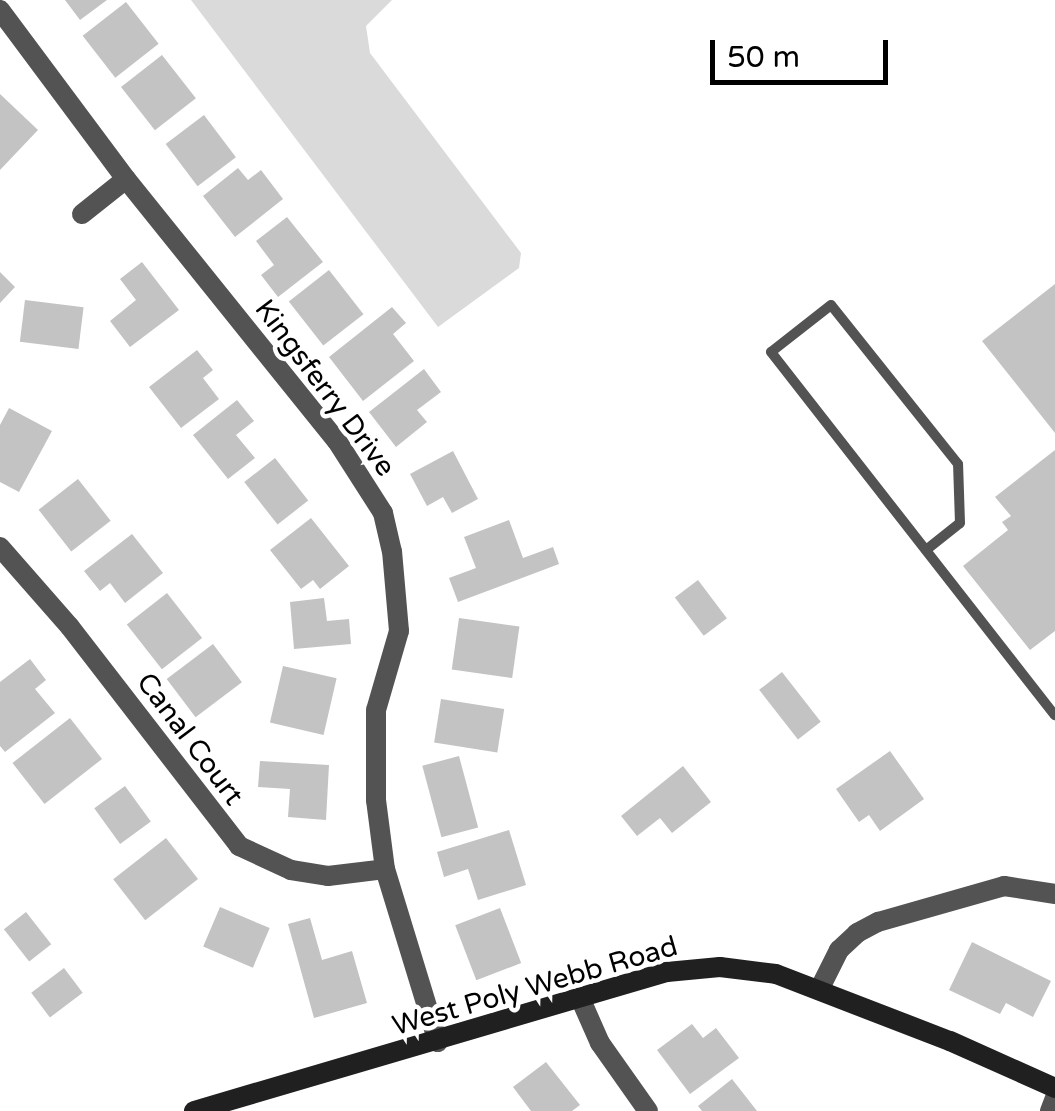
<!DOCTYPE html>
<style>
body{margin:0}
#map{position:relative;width:1055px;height:1111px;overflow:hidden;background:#fff;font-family:"Varela Round",sans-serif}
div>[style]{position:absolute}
.green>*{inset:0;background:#dadada}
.building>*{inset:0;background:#c3c3c3;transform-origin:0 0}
.lane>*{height:10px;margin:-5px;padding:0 5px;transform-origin:5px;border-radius:5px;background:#535353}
.street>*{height:20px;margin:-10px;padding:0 10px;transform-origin:10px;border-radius:10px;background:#535353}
.secondary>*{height:20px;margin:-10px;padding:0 10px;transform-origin:10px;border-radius:10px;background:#202020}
span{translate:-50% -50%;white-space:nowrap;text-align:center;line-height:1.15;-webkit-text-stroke:9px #fff;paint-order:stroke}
.street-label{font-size:28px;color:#000}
.scale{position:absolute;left:710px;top:40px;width:178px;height:45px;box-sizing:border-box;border:5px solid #000;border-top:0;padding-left:12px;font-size:30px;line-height:35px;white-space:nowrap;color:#000;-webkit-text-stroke:8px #fff;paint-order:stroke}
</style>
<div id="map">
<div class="green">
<i style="clip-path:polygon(191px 0,392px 0,366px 26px,370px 53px,521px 253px,519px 268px,438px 327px)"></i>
</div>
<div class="building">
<i style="clip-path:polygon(65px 0,107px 0,80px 20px)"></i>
<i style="left:126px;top:2px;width:53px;height:55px;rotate:52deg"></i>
<i style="left:162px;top:55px;width:55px;height:52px;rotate:52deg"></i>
<i style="clip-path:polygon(0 94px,38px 130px,0 170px)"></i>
<i style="left:204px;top:115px;width:53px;height:48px;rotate:53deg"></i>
<i style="clip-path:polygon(238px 168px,248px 180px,261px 170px,283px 199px,235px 237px,203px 196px)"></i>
<i style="clip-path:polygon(287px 217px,323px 262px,278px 297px,261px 275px,274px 265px,256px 241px)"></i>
<i style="clip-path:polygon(142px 262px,179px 310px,130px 347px,110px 321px,136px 300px,120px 279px)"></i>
<i style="left:329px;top:270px;width:56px;height:51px;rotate:52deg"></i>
<i style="clip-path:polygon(0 272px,15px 287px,0 303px)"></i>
<i style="clip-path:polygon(1055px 284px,1055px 433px,982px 341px)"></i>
<i style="left:25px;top:300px;width:59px;height:42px;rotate:7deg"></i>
<i style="clip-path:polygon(392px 307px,406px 323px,393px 334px,414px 361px,363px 401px,329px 357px)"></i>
<i style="clip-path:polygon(197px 350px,213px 370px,203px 378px,219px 399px,181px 428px,149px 387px)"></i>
<i style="clip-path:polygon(424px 369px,441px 392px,417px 410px,427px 422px,396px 447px,369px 412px)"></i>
<i style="clip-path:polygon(237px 400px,254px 421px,236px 435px,255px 458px,228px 479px,193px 435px)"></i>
<i style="clip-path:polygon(9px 408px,52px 431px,19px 492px,0 482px,0 425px)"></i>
<i style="clip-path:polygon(1055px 450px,1055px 631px,1030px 650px,963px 566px,1008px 530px,1002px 522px,1011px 516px,995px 497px)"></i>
<i style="clip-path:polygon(453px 451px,478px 499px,452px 513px,443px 497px,427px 506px,410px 474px)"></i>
<i style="left:275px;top:458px;width:54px;height:39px;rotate:52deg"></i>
<i style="left:78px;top:479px;width:53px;height:50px;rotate:52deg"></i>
<i style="clip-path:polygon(311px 518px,349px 566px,320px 589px,313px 580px,301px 589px,270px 550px)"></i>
<i style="clip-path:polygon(509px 520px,523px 558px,553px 547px,559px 564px,458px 602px,449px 578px,476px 568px,464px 537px)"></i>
<i style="clip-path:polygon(132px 534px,163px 573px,125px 603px,110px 583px,100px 591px,84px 571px)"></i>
<i style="left:698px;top:580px;width:48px;height:29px;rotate:53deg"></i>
<i style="left:167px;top:593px;width:57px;height:51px;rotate:52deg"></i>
<i style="clip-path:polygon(324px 598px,327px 621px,349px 619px,351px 644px,294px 649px,290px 602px)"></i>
<i style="left:459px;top:618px;width:61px;height:52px;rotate:8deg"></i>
<i style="left:213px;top:644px;width:48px;height:58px;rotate:53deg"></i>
<i style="clip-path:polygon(30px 659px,46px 680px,35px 689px,55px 713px,5px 752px,0 746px,0 682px)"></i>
<i style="left:283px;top:666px;width:55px;height:58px;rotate:13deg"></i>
<i style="left:782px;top:672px;width:63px;height:29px;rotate:52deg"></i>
<i style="left:441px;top:699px;width:64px;height:44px;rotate:9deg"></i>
<i style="left:70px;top:718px;width:52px;height:73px;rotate:52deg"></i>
<i style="clip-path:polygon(890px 751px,924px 799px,880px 831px,869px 815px,859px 822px,836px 789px)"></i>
<i style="left:459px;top:756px;width:74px;height:38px;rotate:75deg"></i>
<i style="clip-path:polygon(260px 761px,329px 765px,326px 820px,288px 817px,290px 789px,258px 787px)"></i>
<i style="clip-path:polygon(683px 766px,711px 802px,672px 833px,660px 818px,637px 836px,621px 816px)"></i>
<i style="left:125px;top:786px;width:44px;height:38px;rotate:54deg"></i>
<i style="clip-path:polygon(509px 830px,526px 885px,478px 900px,468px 869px,444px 877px,437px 852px)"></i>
<i style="left:166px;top:838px;width:52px;height:67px;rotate:52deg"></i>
<i style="left:220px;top:907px;width:54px;height:43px;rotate:23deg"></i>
<i style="left:500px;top:908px;width:59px;height:48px;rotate:69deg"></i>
<i style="left:26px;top:912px;width:41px;height:28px;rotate:52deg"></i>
<i style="clip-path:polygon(310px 918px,322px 960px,352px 951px,367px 1003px,314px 1018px,288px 924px)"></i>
<i style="clip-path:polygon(972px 942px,1051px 981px,1033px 1017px,1006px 1003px,1000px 1014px,949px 990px)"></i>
<i style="left:64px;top:968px;width:31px;height:41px;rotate:53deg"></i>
<i style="clip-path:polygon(692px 1024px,703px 1038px,716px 1028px,739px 1058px,690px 1094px,657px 1050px)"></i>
<i style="clip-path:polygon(546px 1062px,580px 1105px,572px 1111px,531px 1111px,513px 1087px)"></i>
<i style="clip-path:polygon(732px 1079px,757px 1111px,702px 1111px,698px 1106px)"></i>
</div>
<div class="lane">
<i style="left:926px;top:550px;width:43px;rotate:-38.5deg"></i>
<i style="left:960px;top:523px;width:59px;rotate:-91.9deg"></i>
<i style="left:958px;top:464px;width:203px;rotate:-128.6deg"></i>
<i style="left:831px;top:305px;width:76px;rotate:141.9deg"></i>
<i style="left:771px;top:352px;width:461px;rotate:52deg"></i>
</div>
<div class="street">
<i style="left:0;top:10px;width:211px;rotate:53.3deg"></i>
<i style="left:126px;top:179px;width:336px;rotate:51.2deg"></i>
<i style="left:337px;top:441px;width:85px;rotate:57.4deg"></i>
<i style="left:383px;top:513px;width:39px;rotate:77deg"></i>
<i style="left:392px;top:551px;width:80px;rotate:85deg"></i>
<i style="left:399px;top:631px;width:82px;rotate:106.2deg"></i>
<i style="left:376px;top:710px;width:90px;rotate:90deg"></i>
<i style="left:376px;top:800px;width:70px;rotate:82.6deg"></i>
<i style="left:385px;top:869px;width:181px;rotate:73deg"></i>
<i style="left:82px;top:214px;width:56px;rotate:-38.5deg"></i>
<i style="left:0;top:547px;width:106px;rotate:48.8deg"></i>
<i style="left:70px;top:627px;width:277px;rotate:52.3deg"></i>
<i style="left:239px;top:846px;width:57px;rotate:24.8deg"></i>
<i style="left:291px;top:870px;width:37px;rotate:9deg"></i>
<i style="left:328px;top:876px;width:57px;rotate:-7deg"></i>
<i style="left:819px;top:990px;width:45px;rotate:-63.4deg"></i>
<i style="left:839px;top:950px;width:25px;rotate:-43deg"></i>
<i style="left:857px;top:933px;width:24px;rotate:-28deg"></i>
<i style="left:878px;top:922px;width:131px;rotate:-15.9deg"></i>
<i style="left:1004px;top:886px;width:52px;rotate:8.9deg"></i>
<i style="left:581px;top:1000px;width:47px;rotate:66.2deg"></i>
<i style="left:600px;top:1043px;width:83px;rotate:54.8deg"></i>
<i style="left:1050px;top:1111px;width:14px;rotate:-69deg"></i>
</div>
<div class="secondary">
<i style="left:194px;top:1111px;width:493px;rotate:-16.4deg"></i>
<i style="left:667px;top:972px;width:53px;rotate:-5.4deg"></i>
<i style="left:720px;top:967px;width:56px;rotate:7.1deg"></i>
<i style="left:776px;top:974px;width:186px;rotate:21.1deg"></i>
<i style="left:950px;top:1041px;width:115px;rotate:24.1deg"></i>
</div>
<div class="street-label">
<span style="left:325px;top:388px;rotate:53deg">Kingsferry Drive</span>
<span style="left:190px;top:739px;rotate:53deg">Canal Court</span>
<span style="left:535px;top:986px;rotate:-16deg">West Poly Webb Road</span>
</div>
<div class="scale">50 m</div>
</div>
